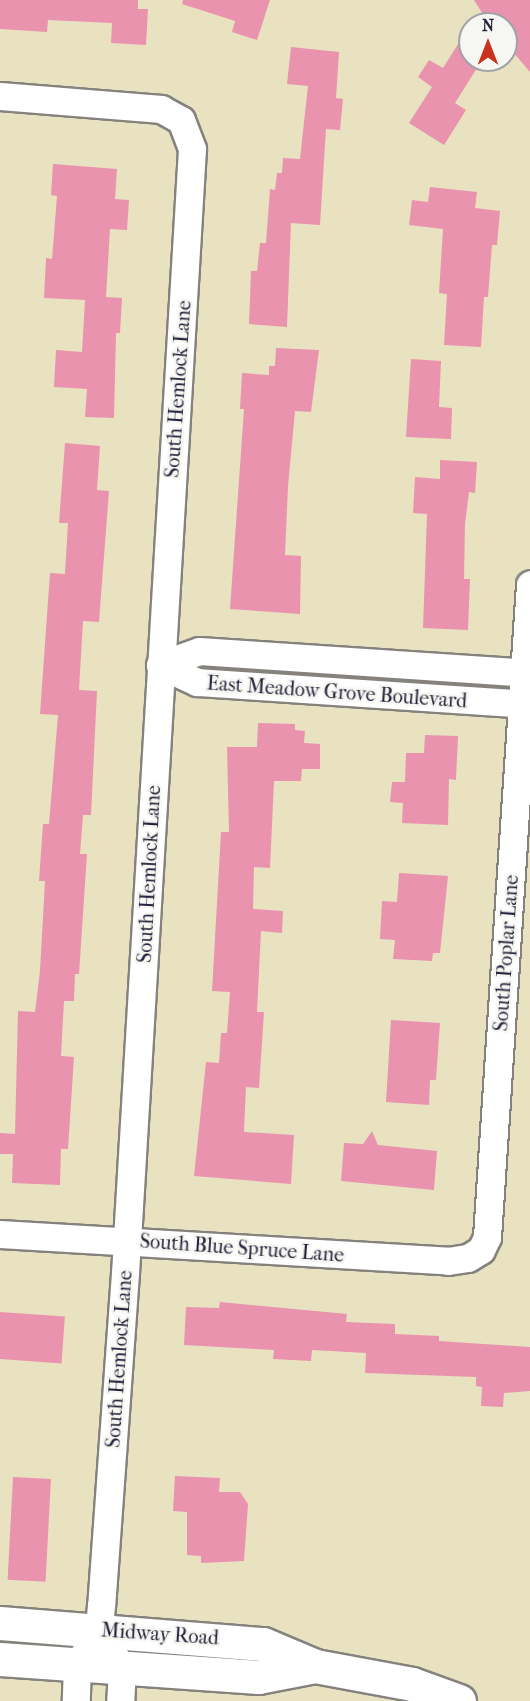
<!DOCTYPE html>
<style>
body{margin:0}
#map{position:relative;width:530px;height:1701px;overflow:hidden;background:#e8e2c1;font-family:"IM FELL French Canon",serif}
div>[style]{position:absolute}
.building>*{inset:0;background:#e993af;transform-origin:0 0}
.roads{filter:drop-shadow(2px 0 #85827e) drop-shadow(-2px 0 #85827e) drop-shadow(0 2px #85827e) drop-shadow(0 -2px #85827e)}
.street>*{height:27px;margin:-13.5px;padding:0 13.5px;transform-origin:13.5px;border-radius:13.5px;background:#fff}
.secondary>*{height:33px;margin:-16.5px;padding:0 16.5px;transform-origin:16.5px;border-radius:16.5px;background:#fff}
span{translate:-50% -50%;white-space:nowrap;text-align:center;line-height:1.15;-webkit-text-stroke:5px #f6f6f2;paint-order:stroke}
.street-label{font-size:20px;color:#22223b}
.north{position:absolute;left:458px;top:12px;width:60px;height:60px;box-sizing:border-box;background:#f6f6f2;border:2px solid #a1a1a9;border-radius:50%;rotate:0deg;font-size:16px;font-weight:700;line-height:24px;text-align:center;color:#22223b}
.north::after{content:'';display:block;margin:auto;width:21px;height:27px;background:#c8321e;clip-path:polygon(50% 0,100% 100%,50% 72%,0 100%)}
</style>
<div id="map">
<div class="building">
<i style="clip-path:polygon(0 0,138px 0,138px 9px,148px 9px,146px 45px,111px 43px,112px 23px,48px 20px,47px 32px,0 29px)"></i>
<i style="clip-path:polygon(183px 0,270px 0,257px 40px,232px 32px,235px 21px,182px 4px)"></i>
<i style="clip-path:polygon(474px 0,530px 0,530px 72px,506px 44px,506px 24px,489px 24px)"></i>
<i style="clip-path:polygon(460px 41px,470px 48px,470px 60px,482px 60px,455px 103px,466px 110px,444px 145px,409px 123px,432px 87px,418px 77px,429px 60px,443px 68px)"></i>
<i style="clip-path:polygon(291px 47px,339px 52px,336px 98px,343px 99px,340px 130px,326px 129px,320px 225px,291px 223px,287px 327px,249px 324px,251px 271px,257px 271px,260px 243px,266px 243px,270px 189px,275px 190px,277px 173px,282px 173px,283px 158px,300px 159px,308px 86px,287px 84px)"></i>
<i style="clip-path:polygon(53px 164px,117px 169px,115px 199px,129px 200px,127px 230px,110px 229px,106px 297px,122px 298px,120px 333px,116px 333px,114px 418px,85px 417px,87px 389px,54px 387px,56px 350px,82px 352px,85px 300px,44px 298px,46px 258px,52px 259px,57px 196px,51px 195px)"></i>
<i style="clip-path:polygon(430px 187px,477px 192px,475px 208px,500px 211px,497px 245px,492px 245px,488px 297px,484px 297px,481px 347px,444px 345px,447px 294px,439px 293px,443px 229px,409px 225px,412px 200px,428px 202px)"></i>
<i style="clip-path:polygon(276px 348px,319px 350px,311px 412px,295px 411px,288px 486px,285px 555px,301px 556px,300px 614px,230px 609px,244px 409px,240px 409px,242px 373px,269px 375px,269px 366px,275px 366px)"></i>
<i style="clip-path:polygon(411px 359px,441px 361px,439px 407px,452px 408px,451px 439px,406px 437px)"></i>
<i style="clip-path:polygon(65px 443px,100px 446px,97px 490px,109px 491px,99px 622px,83px 621px,79px 690px,97px 691px,91px 815px,83px 815px,80px 854px,87px 854px,79px 974px,75px 974px,74px 1001px,64px 1001px,61px 1056px,74px 1057px,68px 1149px,61px 1149px,60px 1185px,12px 1183px,13px 1154px,0 1154px,0 1133px,15px 1134px,18px 1011px,35px 1012px,40px 971px,45px 881px,39px 881px,43px 824px,49px 824px,58px 715px,40px 714px,50px 573px,65px 574px,68px 523px,59px 523px)"></i>
<i style="clip-path:polygon(440px 460px,477px 462px,475px 493px,469px 492px,465px 524px,464px 579px,470px 579px,468px 630px,423px 628px,427px 514px,413px 513px,415px 477px,440px 479px)"></i>
<i style="clip-path:polygon(258px 723px,295px 724px,295px 730px,305px 731px,304px 743px,320px 744px,320px 769px,302px 769px,301px 781px,274px 781px,270px 868px,254px 867px,253px 909px,283px 911px,282px 933px,261px 931px,257px 1012px,264px 1012px,259px 1088px,246px 1087px,244px 1132px,294px 1135px,291px 1184px,194px 1176px,206px 1062px,219px 1063px,221px 1033px,227px 1033px,230px 992px,212px 991px,221px 832px,229px 832px,227px 747px,257px 747px)"></i>
<i style="clip-path:polygon(425px 735px,458px 736px,456px 780px,449px 779px,448px 825px,402px 823px,403px 803px,390px 802px,392px 782px,405px 782px,406px 753px,424px 753px)"></i>
<i style="clip-path:polygon(399px 873px,448px 876px,440px 953px,433px 953px,432px 961px,393px 959px,395px 940px,380px 939px,382px 901px,397px 902px)"></i>
<i style="clip-path:polygon(391px 1020px,440px 1023px,436px 1080px,430px 1080px,429px 1105px,386px 1102px)"></i>
<i style="clip-path:polygon(372px 1131px,378px 1145px,437px 1151px,434px 1190px,341px 1181px,344px 1143px,363px 1144px)"></i>
<i style="clip-path:polygon(220px 1302px,347px 1314px,346px 1322px,395px 1324px,395px 1334px,439px 1336px,439px 1341px,530px 1347px,530px 1391px,504px 1393px,503px 1407px,481px 1406px,482px 1387px,476px 1386px,476px 1377px,365px 1373px,366px 1353px,312px 1350px,311px 1361px,273px 1359px,274px 1350px,184px 1345px,186px 1307px,219px 1308px)"></i>
<i style="left:0;top:1312px;width:65px;height:47px;rotate:4deg"></i>
<i style="clip-path:polygon(175px 1476px,220px 1478px,219px 1492px,240px 1492px,248px 1504px,244px 1561px,201px 1563px,201px 1556px,187px 1555px,187px 1512px,173px 1511px)"></i>
<i style="left:13px;top:1477px;width:38px;height:103px;rotate:3deg"></i>
</div>
<div class="roads">
<div class="street">
<i style="left:0;top:96px;width:162px;rotate:4.6deg"></i>
<i style="left:161px;top:109px;width:23px;rotate:29deg"></i>
<i style="left:181px;top:120px;width:31px;rotate:69deg"></i>
<i style="left:192px;top:149px;width:1126px;rotate:93.41deg"></i>
<i style="left:125px;top:1273px;width:333px;rotate:94.1deg"></i>
<i style="left:101px;top:1605px;width:25px;rotate:95deg"></i>
<i style="left:99px;top:1630px;width:41px;rotate:122.2deg"></i>
<i style="left:77px;top:1665px;width:36px;rotate:92deg"></i>
<i style="left:160px;top:665px;width:41px;rotate:24.7deg"></i>
<i style="left:197px;top:682px;width:334px;rotate:3.8deg"></i>
<i style="left:160px;top:665px;width:41px;rotate:-19.7deg"></i>
<i style="left:199px;top:651px;width:332px;rotate:3.8deg"></i>
<i style="left:0;top:1234px;width:449px;rotate:3.4deg"></i>
<i style="left:448px;top:1261px;width:20px;rotate:-9deg"></i>
<i style="left:468px;top:1258px;width:15px;rotate:-32deg"></i>
<i style="left:481px;top:1250px;width:14px;rotate:-65deg"></i>
<i style="left:487px;top:1237px;width:654px;rotate:-86.23deg"></i>
<i style="left:99px;top:1630px;width:44px;rotate:58.8deg"></i>
<i style="left:122px;top:1668px;width:33px;rotate:93deg"></i>
</div>
<div class="secondary">
<i style="left:0;top:1623px;width:264px;rotate:4.6deg"></i>
<i style="left:263px;top:1644px;width:56px;rotate:22.9deg"></i>
<i style="left:315px;top:1666px;width:99px;rotate:10.5deg"></i>
<i style="left:412px;top:1684px;width:50px;rotate:19.9deg"></i>
<i style="left:0;top:1659px;width:259px;rotate:4deg"></i>
<i style="left:258px;top:1677px;width:58px;rotate:-10.9deg"></i>
</div>
</div>
<div class="street-label">
<span style="left:178px;top:389px;rotate:-86deg">South Hemlock Lane</span>
<span style="left:337px;top:692px;rotate:4deg">East Meadow Grove Boulevard</span>
<span style="left:149px;top:874px;rotate:-87deg">South Hemlock Lane</span>
<span style="left:506px;top:953px;rotate:-86deg">South Poplar Lane</span>
<span style="left:242px;top:1248px;rotate:4deg">South Blue Spruce Lane</span>
<span style="left:119px;top:1359px;rotate:-86deg">South Hemlock Lane</span>
<span style="left:160px;top:1634px;rotate:4deg">Midway Road</span>
</div>
<div class="north">N</div>
</div>
